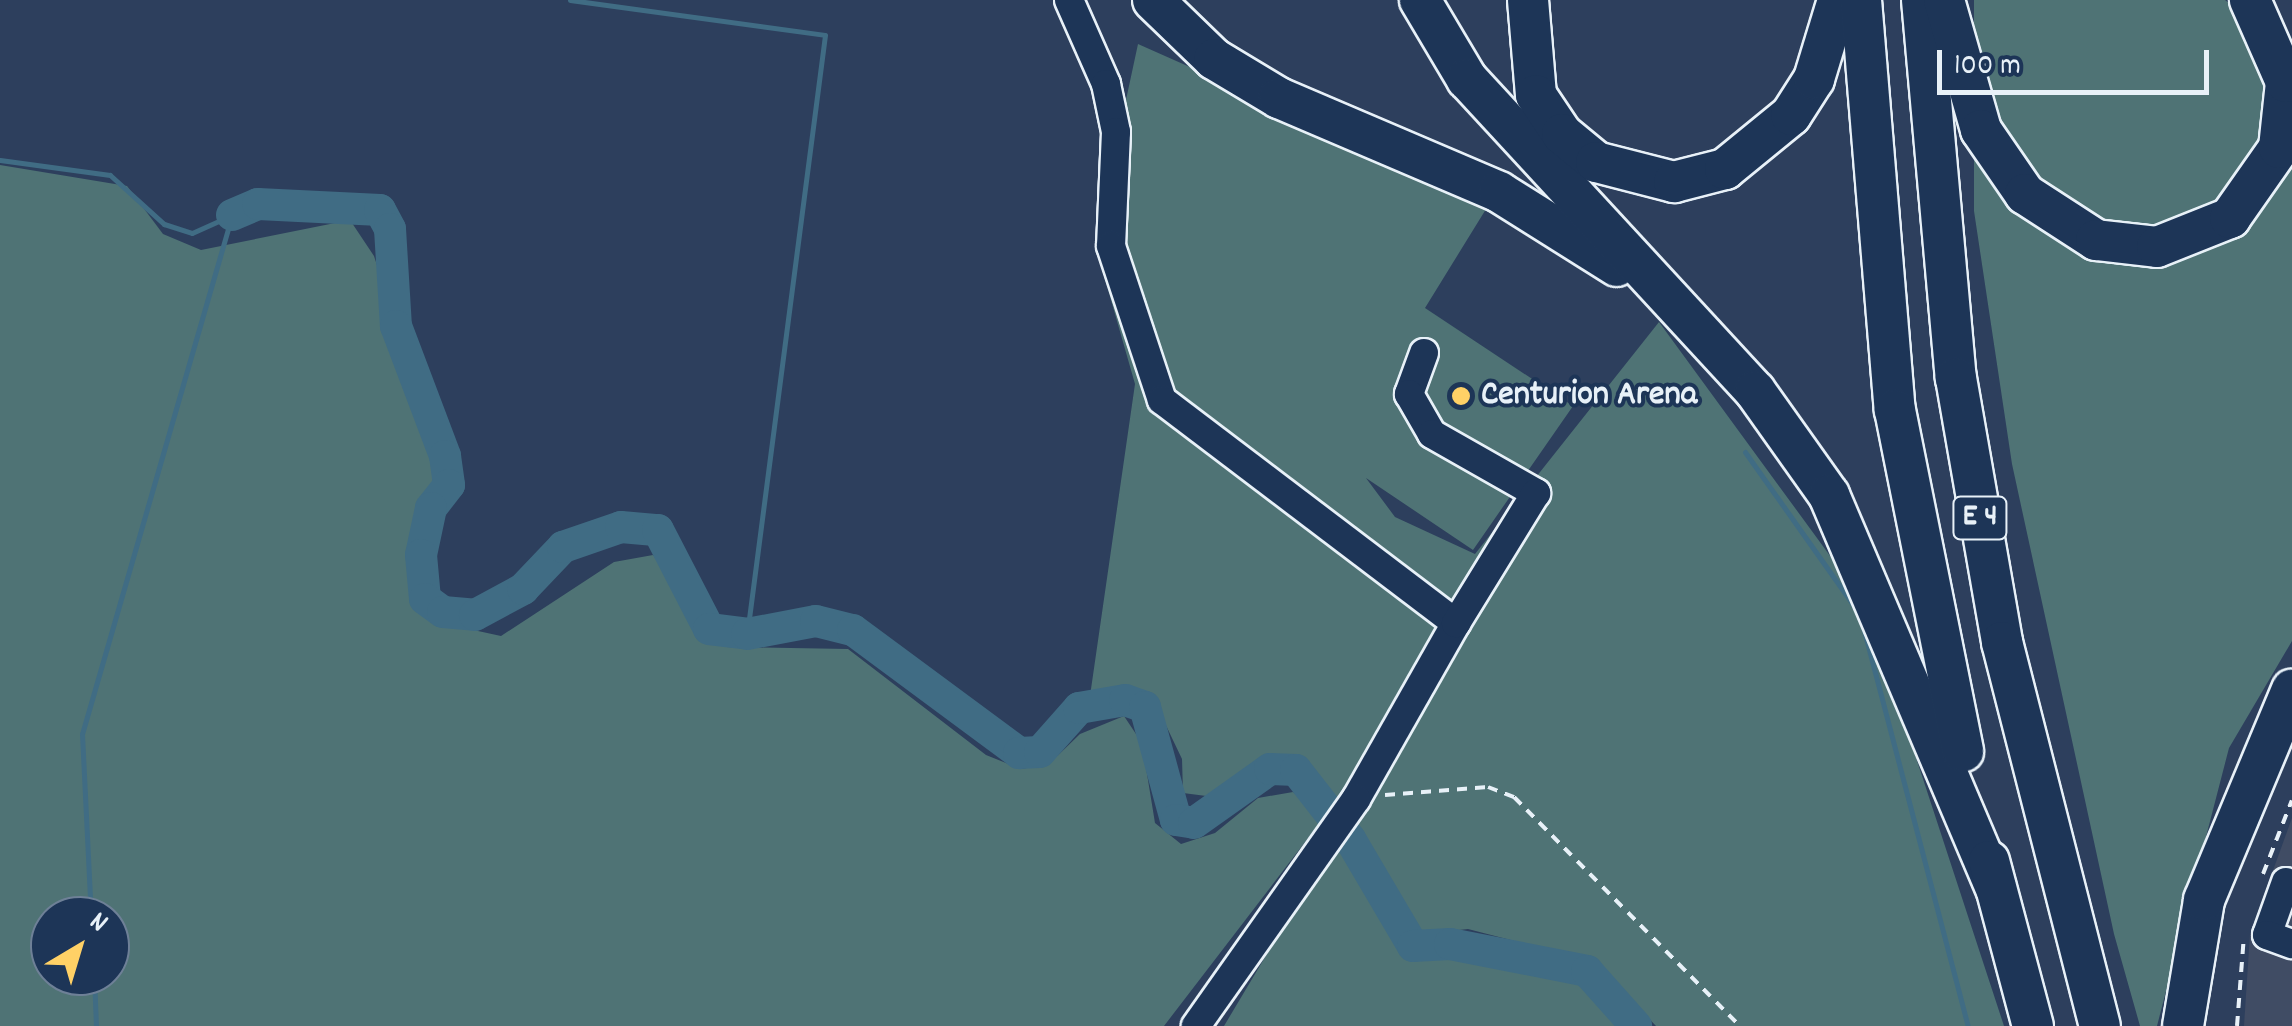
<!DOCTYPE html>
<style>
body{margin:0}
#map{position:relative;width:2292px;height:1026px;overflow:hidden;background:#2d3f5d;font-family:Dekko,sans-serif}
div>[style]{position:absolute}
.built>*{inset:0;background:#404c64}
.green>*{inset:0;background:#4f7375}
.stream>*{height:5px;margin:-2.5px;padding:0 2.5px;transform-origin:2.5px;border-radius:2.5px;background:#406c84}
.river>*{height:32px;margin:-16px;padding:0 16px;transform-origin:16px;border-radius:16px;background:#406c84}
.path>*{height:4px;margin-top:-2px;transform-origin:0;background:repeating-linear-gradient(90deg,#e8f1f8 0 10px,transparent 0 18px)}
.roads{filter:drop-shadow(2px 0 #e8f1f8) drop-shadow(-2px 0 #e8f1f8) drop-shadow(0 2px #e8f1f8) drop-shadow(0 -2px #e8f1f8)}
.minor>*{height:28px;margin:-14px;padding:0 14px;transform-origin:14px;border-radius:14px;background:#1d3557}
.highway>*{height:40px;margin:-20px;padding:0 20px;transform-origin:20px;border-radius:20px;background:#1d3557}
.dots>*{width:28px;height:28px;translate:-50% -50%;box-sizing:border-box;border:5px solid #1d3557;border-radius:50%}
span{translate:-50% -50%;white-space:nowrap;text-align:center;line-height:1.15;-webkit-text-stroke:8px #1d3557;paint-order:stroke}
.shield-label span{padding:2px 8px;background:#1d3557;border:2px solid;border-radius:8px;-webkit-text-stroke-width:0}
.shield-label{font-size:32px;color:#e8f1f8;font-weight:700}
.poi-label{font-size:35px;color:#e8f1f8;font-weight:700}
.left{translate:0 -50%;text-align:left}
.north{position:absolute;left:30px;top:896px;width:100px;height:100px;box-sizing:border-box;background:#1d3557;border:2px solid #6e8097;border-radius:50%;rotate:38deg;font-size:28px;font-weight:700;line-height:40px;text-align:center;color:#e8f1f8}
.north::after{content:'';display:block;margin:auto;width:35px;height:45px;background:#ffd166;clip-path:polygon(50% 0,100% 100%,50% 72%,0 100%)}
.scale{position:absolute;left:1937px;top:50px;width:272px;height:45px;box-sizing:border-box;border:5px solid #e8f1f8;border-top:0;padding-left:12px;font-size:30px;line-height:35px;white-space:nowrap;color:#e8f1f8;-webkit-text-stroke:8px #1d3557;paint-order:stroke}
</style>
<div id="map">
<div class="built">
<i style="clip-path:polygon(2292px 818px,2292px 1026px,2244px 1026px,2250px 934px)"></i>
</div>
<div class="green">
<i style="clip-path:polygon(1974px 0,2225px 0,2292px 50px,2292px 641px,2229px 748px,2157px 1026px,2140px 1026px,2114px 934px,2012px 464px,1974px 211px)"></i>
<i style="clip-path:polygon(1138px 44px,1491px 201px,1425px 308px,1573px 406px,1473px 550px,1366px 478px,1395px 517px,1475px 554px,1659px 322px,1866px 605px,2004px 1026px,1656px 1026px,1596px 962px,1468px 929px,1423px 934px,1305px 764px,1276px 759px,1239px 772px,1214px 797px,1183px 793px,1182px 759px,1150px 692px,1090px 696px,1135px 384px,1095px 244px)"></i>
<i style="clip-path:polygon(evenodd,0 165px,127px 186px,163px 234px,201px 250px,350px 220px,374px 256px,441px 461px,416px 542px,414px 603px,455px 626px,501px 636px,614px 562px,653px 555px,725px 647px,848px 649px,986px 755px,1021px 769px,1049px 764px,1080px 734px,1124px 716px,1142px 743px,1155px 823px,1181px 844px,1215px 833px,1258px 798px,1293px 792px,1325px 816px,1164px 1026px,0 1026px,0 165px,50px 916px,110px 916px,110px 976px,50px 976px,50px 916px)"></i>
<i style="clip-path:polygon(1339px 833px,1412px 957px,1473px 950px,1560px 968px,1591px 980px,1626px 1026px,1224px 1026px)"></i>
</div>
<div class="stream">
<i style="left:570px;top:0;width:257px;rotate:7.8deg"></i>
<i style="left:825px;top:35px;width:604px;rotate:97.42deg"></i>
<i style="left:0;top:160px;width:111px;rotate:7.8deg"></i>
<i style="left:110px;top:175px;width:73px;rotate:42.2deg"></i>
<i style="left:164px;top:224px;width:29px;rotate:18deg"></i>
<i style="left:192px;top:233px;width:44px;rotate:-24.2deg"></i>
<i style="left:232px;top:215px;width:540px;rotate:106.12deg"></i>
<i style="left:82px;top:734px;width:182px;rotate:87.2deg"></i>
<i style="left:1745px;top:452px;width:192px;rotate:54.7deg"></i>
<i style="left:1861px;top:619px;width:421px;rotate:75.3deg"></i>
<i style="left:94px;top:976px;width:50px;rotate:87.7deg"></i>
</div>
<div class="river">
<i style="left:232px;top:215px;width:28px;rotate:-23deg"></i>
<i style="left:258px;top:204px;width:122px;rotate:2.8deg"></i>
<i style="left:380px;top:210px;width:21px;rotate:62deg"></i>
<i style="left:390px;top:229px;width:97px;rotate:86.5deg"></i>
<i style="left:396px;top:326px;width:139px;rotate:69.3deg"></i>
<i style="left:445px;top:456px;width:29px;rotate:82deg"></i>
<i style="left:449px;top:485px;width:29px;rotate:128deg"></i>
<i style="left:431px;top:508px;width:48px;rotate:102deg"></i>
<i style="left:421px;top:555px;width:44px;rotate:84.8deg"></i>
<i style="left:425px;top:599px;width:22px;rotate:36deg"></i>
<i style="left:443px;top:612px;width:32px;rotate:5deg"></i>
<i style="left:475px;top:615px;width:55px;rotate:-28.4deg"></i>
<i style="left:523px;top:589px;width:58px;rotate:-46.4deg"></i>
<i style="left:563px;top:547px;width:61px;rotate:-19deg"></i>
<i style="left:621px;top:527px;width:37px;rotate:5deg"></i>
<i style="left:658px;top:530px;width:111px;rotate:62.7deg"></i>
<i style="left:709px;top:629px;width:38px;rotate:7deg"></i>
<i style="left:747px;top:634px;width:70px;rotate:-10.7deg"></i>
<i style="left:816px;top:621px;width:38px;rotate:14deg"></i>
<i style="left:853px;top:630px;width:207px;rotate:36.5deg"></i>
<i style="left:1019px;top:753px;width:21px;rotate:-3deg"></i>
<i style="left:1040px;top:752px;width:59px;rotate:-48.4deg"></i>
<i style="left:1079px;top:708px;width:47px;rotate:-9.9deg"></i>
<i style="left:1125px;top:700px;width:21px;rotate:19deg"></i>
<i style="left:1145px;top:707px;width:117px;rotate:74.7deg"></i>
<i style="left:1176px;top:820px;width:18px;rotate:9deg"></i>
<i style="left:1194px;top:823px;width:93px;rotate:-35.4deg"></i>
<i style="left:1270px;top:769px;width:26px;rotate:2deg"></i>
<i style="left:1296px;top:770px;width:88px;rotate:52deg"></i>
<i style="left:1350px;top:839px;width:124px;rotate:59.5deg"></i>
<i style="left:1413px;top:946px;width:37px;rotate:-3deg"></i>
<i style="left:1450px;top:944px;width:140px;rotate:11.1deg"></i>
<i style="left:1587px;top:971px;width:74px;rotate:48.3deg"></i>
</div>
<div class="path">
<i style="left:1385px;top:795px;width:103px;rotate:-4.4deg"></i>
<i style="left:1488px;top:787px;width:28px;rotate:21deg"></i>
<i style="left:1514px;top:797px;width:322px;rotate:45.4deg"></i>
<i style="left:2263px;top:874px;width:79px;rotate:-68.6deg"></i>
<i style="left:2237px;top:1026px;width:90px;rotate:-85.6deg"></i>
</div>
<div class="roads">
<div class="minor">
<i style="left:1069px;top:0;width:92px;rotate:66.2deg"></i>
<i style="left:1106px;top:84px;width:49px;rotate:78.2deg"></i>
<i style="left:1116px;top:132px;width:114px;rotate:92.5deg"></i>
<i style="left:1111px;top:246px;width:162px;rotate:71.7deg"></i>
<i style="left:1162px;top:400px;width:369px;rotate:37.2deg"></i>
<i style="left:1456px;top:623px;width:202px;rotate:119.6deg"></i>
<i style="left:1356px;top:799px;width:278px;rotate:125.2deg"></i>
<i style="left:1424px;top:353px;width:44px;rotate:110.1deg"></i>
<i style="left:1409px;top:394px;width:46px;rotate:60.1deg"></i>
<i style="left:1432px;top:434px;width:120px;rotate:29.6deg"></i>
<i style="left:1536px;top:493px;width:153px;rotate:121.6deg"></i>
<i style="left:2286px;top:882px;width:56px;rotate:109.7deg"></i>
<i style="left:2267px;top:935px;width:27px;rotate:20deg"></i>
</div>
<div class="highway">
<i style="left:1153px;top:0;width:85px;rotate:44deg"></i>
<i style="left:1214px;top:59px;width:76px;rotate:31deg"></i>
<i style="left:1279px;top:98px;width:239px;rotate:23.1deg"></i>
<i style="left:1499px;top:192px;width:139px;rotate:32.1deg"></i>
<i style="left:1420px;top:0;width:92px;rotate:59.3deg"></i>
<i style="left:1467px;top:79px;width:425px;rotate:47.3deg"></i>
<i style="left:1755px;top:391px;width:128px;rotate:54.6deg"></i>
<i style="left:1829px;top:495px;width:425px;rotate:67deg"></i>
<i style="left:1528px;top:0;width:95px;rotate:85.2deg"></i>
<i style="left:1536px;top:95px;width:47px;rotate:56.3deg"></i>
<i style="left:1562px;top:134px;width:44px;rotate:39.5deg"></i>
<i style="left:1596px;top:162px;width:81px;rotate:14.4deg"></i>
<i style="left:1674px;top:182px;width:53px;rotate:-14.3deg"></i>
<i style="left:1725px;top:169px;width:85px;rotate:-39.3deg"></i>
<i style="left:1791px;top:115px;width:43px;rotate:-57.4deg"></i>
<i style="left:1814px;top:79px;width:83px;rotate:-73.1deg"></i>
<i style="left:1861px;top:0;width:411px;rotate:85.3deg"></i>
<i style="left:1895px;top:410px;width:348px;rotate:78.7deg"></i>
<i style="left:1922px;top:0;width:380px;rotate:84.9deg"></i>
<i style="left:1956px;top:378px;width:268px;rotate:80.1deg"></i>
<i style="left:2002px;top:642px;width:396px;rotate:75.7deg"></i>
<i style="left:1944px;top:0;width:135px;rotate:74.1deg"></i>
<i style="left:1981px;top:130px;width:78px;rotate:55.5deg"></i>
<i style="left:2025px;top:194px;width:85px;rotate:32.9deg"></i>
<i style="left:2096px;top:240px;width:61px;rotate:6.5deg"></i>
<i style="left:2157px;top:247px;width:79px;rotate:-21.7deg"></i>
<i style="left:2230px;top:218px;width:85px;rotate:-55deg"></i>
<i style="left:2279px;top:148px;width:66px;rotate:-83.9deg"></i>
<i style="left:2286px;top:82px;width:90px;rotate:-113.7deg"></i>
<i style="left:1989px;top:861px;width:171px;rotate:75.1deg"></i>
<i style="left:2183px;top:1026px;width:128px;rotate:-80.5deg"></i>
<i style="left:2204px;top:900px;width:228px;rotate:-67.3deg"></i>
</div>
</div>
<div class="dots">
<i style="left:1461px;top:396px;background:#ffd166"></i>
</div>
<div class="shield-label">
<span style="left:1980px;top:518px">E 4</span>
</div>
<div class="poi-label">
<span class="left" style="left:1481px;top:396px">Centurion Arena</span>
</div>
<div class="north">N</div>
<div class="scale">100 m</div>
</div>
